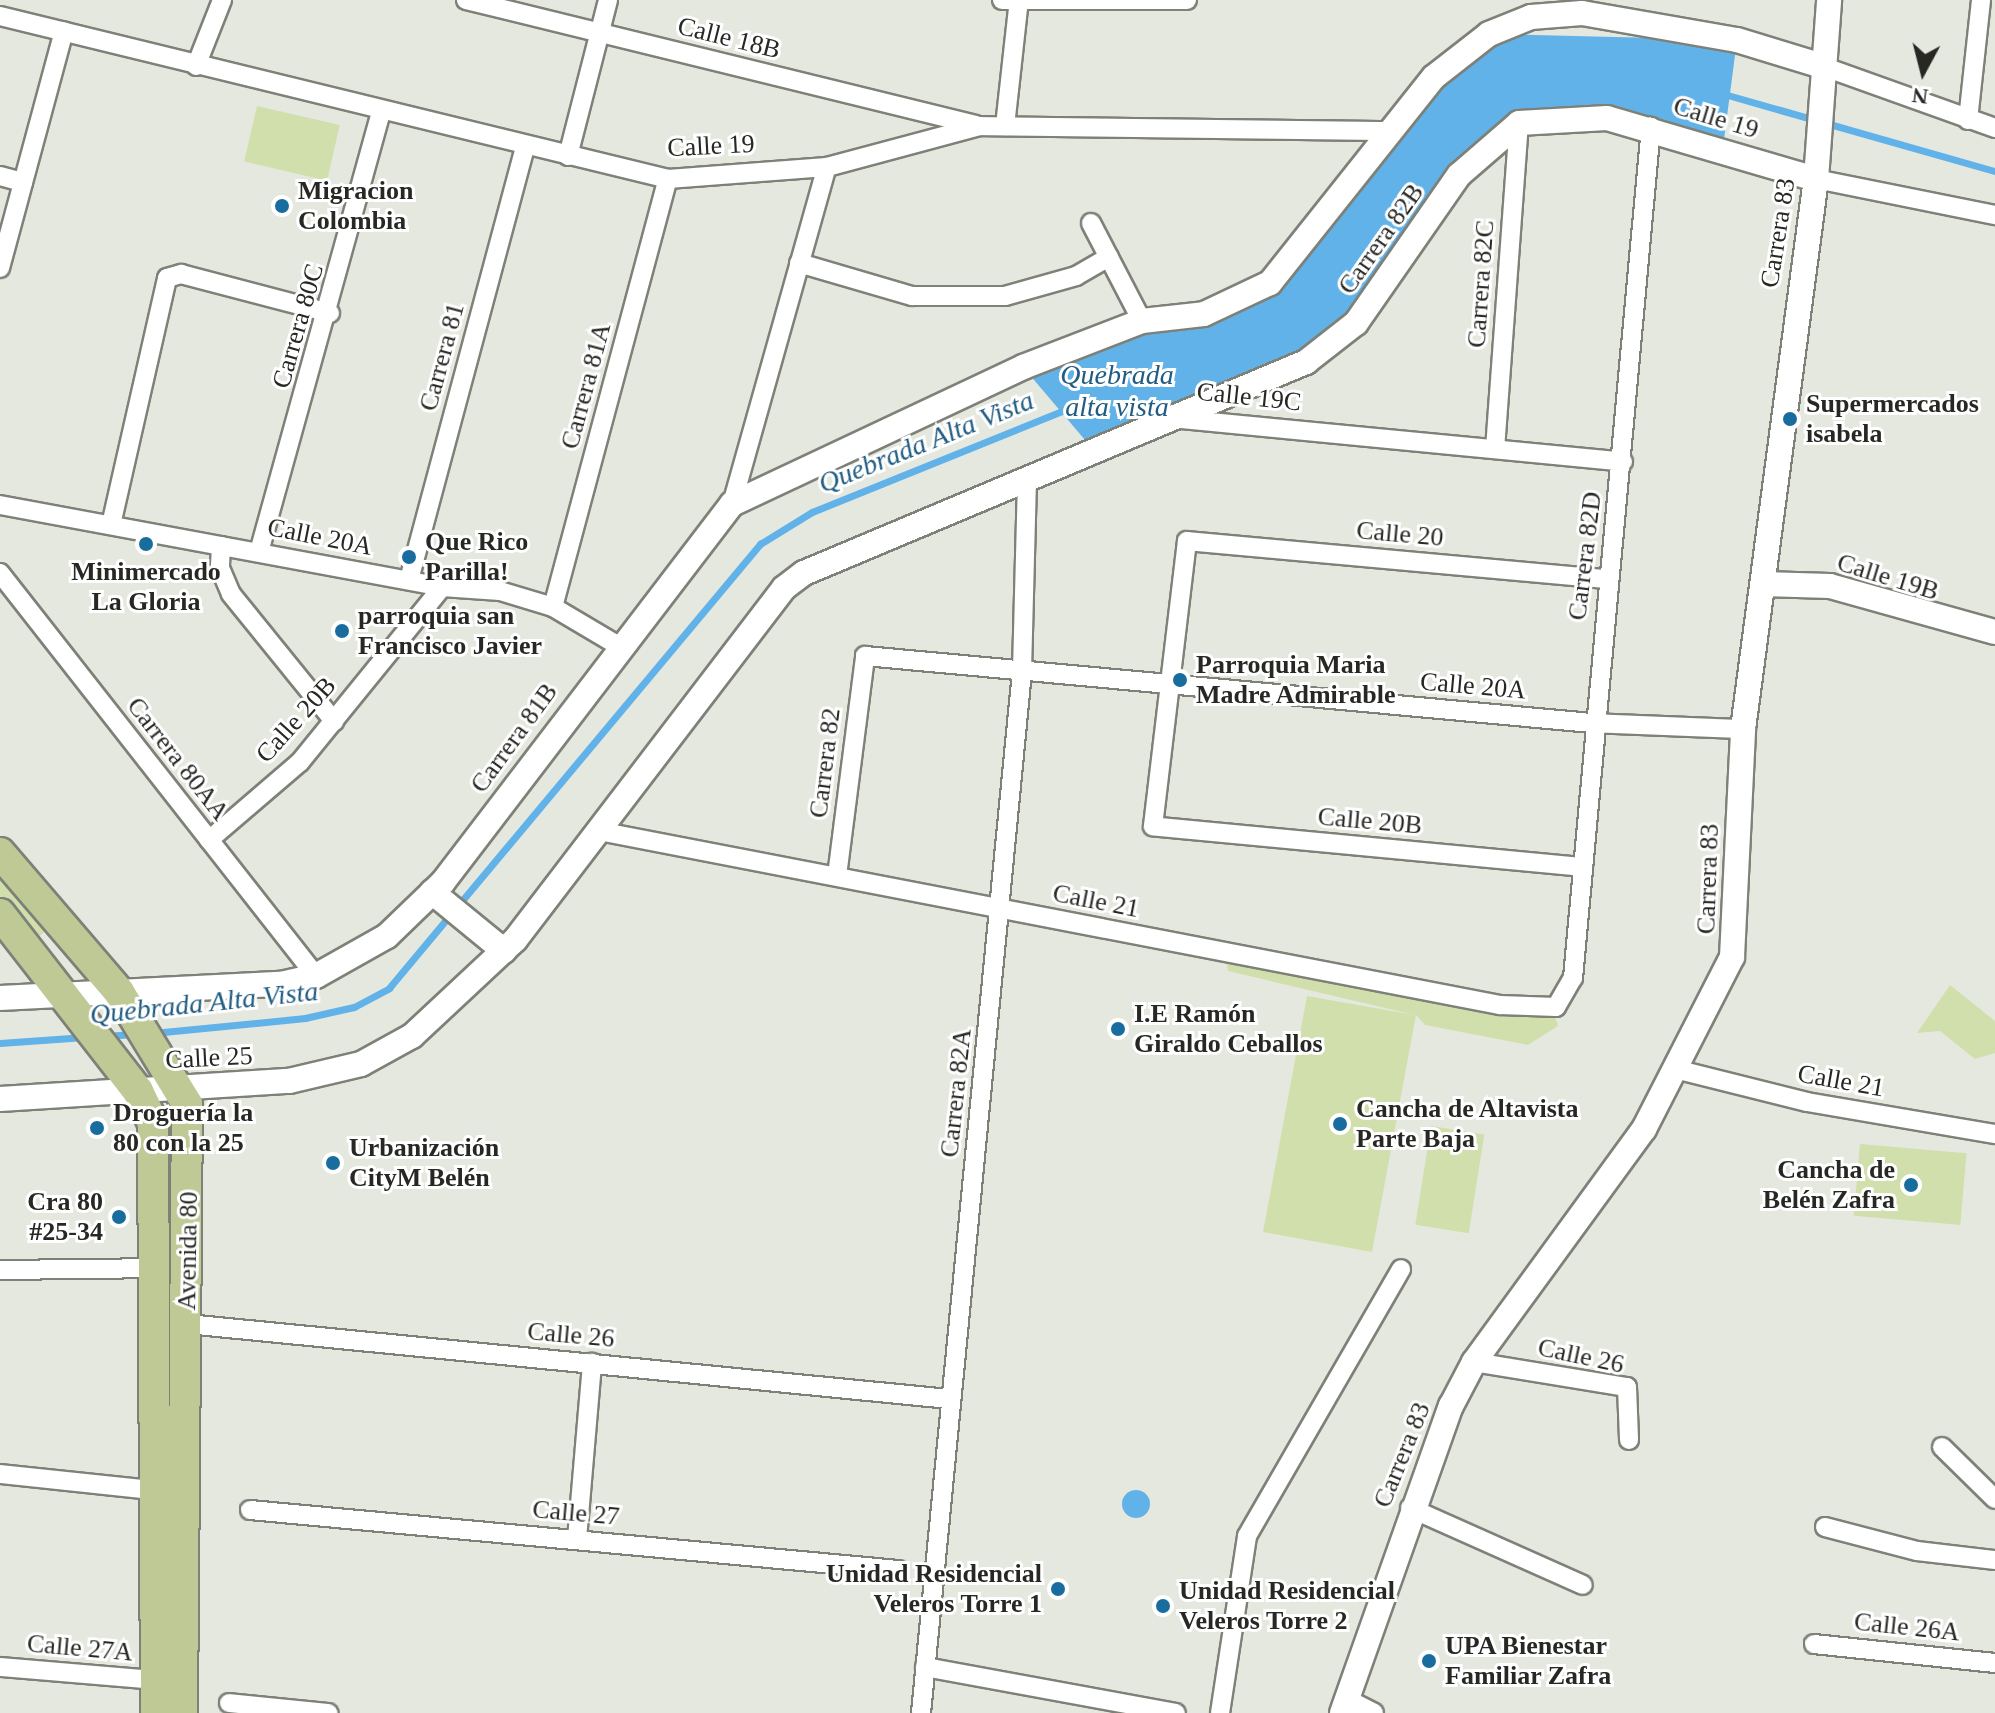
<!DOCTYPE html>
<meta charset="utf-8">
<style>
body{margin:0}
#map{position:relative;width:1995px;height:1713px;overflow:hidden;background:#e5e8df;font-family:"Times New Roman",serif}
div>[style]{position:absolute}
.green>*{inset:0;background:#d1dfac;transform-origin:0 0}
.water>*{inset:0;background:#61b2e9}
.round{border-radius:50%}
.stream>*{height:7px;margin:-3.5px;padding:0 3.5px;transform-origin:3.5px;border-radius:3.5px;background:#61b2e9}
.roads{filter:drop-shadow(2px 0 #7e8178) drop-shadow(-2px 0 #7e8178) drop-shadow(0 2px #7e8178) drop-shadow(0 -2px #7e8178)}
.minor>*{height:18px;margin:-9px;padding:0 9px;transform-origin:9px;border-radius:9px;background:#fff}
.tertiary>*{height:24px;margin:-12px;padding:0 12px;transform-origin:12px;border-radius:12px;background:#fff}
.primary>*{height:30px;margin:-15px;padding:0 15px;transform-origin:15px;border-radius:15px;background:#bec995}
.dots>*{width:22px;height:22px;translate:-50% -50%;box-sizing:border-box;border:4px solid #fff;border-radius:50%}
span{translate:-50% -50%;white-space:nowrap;text-align:center;line-height:1.15;-webkit-text-stroke:6px #fff;paint-order:stroke}
.street-label{font-size:26px;color:#272824}
.poi-label{font-size:26px;color:#272824;font-weight:700}
.left{translate:0 -50%;text-align:left}
.right{translate:-100% -50%;text-align:right}
.water-label{font-size:28px;color:#215c82;font-style:italic}
.north{position:absolute;left:1883px;top:32px;width:80px;height:80px;-webkit-text-stroke:6px #fff;paint-order:stroke;rotate:187deg;font-size:22px;font-weight:700;line-height:32px;text-align:center;color:#272824}
.north::after{content:'';display:block;margin:auto;width:28px;height:36px;background:#272824;clip-path:polygon(50% 0,100% 100%,50% 72%,0 100%)}
</style>
<div id="map">
<div class="green">
<i style="left:257px;top:106px;width:85px;height:57px;rotate:13deg"></i>
<i style="clip-path:polygon(0 870px,49px 928px,36px 939px,0 897px)"></i>
<i style="clip-path:polygon(1214px 953px,1536px 1018px,1553px 1010px,1558px 1026px,1528px 1045px,1425px 1025px,1416px 1015px,1372px 1252px,1263px 1232px,1307px 996px,1415px 1015px,1228px 971px,1227px 964px,1212px 961px)"></i>
<i style="clip-path:polygon(1950px 985px,1995px 1021px,1995px 1053px,1975px 1059px,1940px 1031px,1917px 1033px)"></i>
<i style="left:1431px;top:1126px;width:54px;height:100px;rotate:9deg"></i>
<i style="left:1860px;top:1144px;width:107px;height:72px;rotate:5deg"></i>
</div>
<div class="water">
<i style="clip-path:polygon(1489px 34px,1737px 40px,1723px 147px,1537px 119px,1459px 175px,1356px 323px,1102px 460px,1023px 367px,1204px 314px,1300px 250px,1391px 131px)"></i>
<i class="round" style="left:1122px;top:1490px;width:28px;height:28px"></i>
</div>
<div class="stream">
<i style="left:1724px;top:94px;width:282px;rotate:15.9deg"></i>
<i style="left:153px;top:1033px;width:153px;rotate:-5.6deg"></i>
<i style="left:305px;top:1018px;width:50px;rotate:-12.7deg"></i>
<i style="left:354px;top:1007px;width:40px;rotate:-28deg"></i>
<i style="left:389px;top:988px;width:579px;rotate:-50.12deg"></i>
<i style="left:760px;top:544px;width:61px;rotate:-31.6deg"></i>
<i style="left:812px;top:512px;width:277px;rotate:-22deg"></i>
<i style="left:105px;top:1036px;width:32px;rotate:-4deg"></i>
<i style="left:0;top:1043px;width:85px;rotate:-4deg"></i>
</div>
<div class="roads">
<div class="minor">
<i style="left:466px;top:0;width:525px;rotate:13.77deg"></i>
<i style="left:1002px;top:0;width:185px"></i>
<i style="left:0;top:16px;width:688px;rotate:13.71deg"></i>
<i style="left:668px;top:179px;width:159px;rotate:-4.3deg"></i>
<i style="left:827px;top:167px;width:158px;rotate:-15deg"></i>
<i style="left:980px;top:126px;width:411px;rotate:0.7deg"></i>
<i style="left:196px;top:66px;width:71px;rotate:-68.5deg"></i>
<i style="left:1822px;top:66px;width:184px;rotate:19.7deg"></i>
<i style="left:1968px;top:120px;width:121px;rotate:-83.8deg"></i>
<i style="left:1005px;top:126px;width:127px;rotate:-83.7deg"></i>
<i style="left:568px;top:156px;width:161px;rotate:-75.6deg"></i>
<i style="left:0;top:176px;width:24px;rotate:15deg"></i>
<i style="left:1816px;top:179px;width:183px;rotate:11.4deg"></i>
<i style="left:1091px;top:223px;width:110px;rotate:62.5deg"></i>
<i style="left:799px;top:263px;width:118px;rotate:16.3deg"></i>
<i style="left:912px;top:296px;width:93px"></i>
<i style="left:1005px;top:296px;width:74px;rotate:-15.7deg"></i>
<i style="left:1076px;top:276px;width:38px;rotate:-30deg"></i>
<i style="left:0;top:268px;width:245px;rotate:-74.9deg"></i>
<i style="left:1180px;top:419px;width:445px;rotate:5.5deg"></i>
<i style="left:1495px;top:449px;width:327px;rotate:-85.8deg"></i>
<i style="left:732px;top:504px;width:350px;rotate:-74.3deg"></i>
<i style="left:0;top:505px;width:450px;rotate:10.5deg"></i>
<i style="left:442px;top:587px;width:58px;rotate:3.9deg"></i>
<i style="left:500px;top:591px;width:55px;rotate:16.8deg"></i>
<i style="left:553px;top:607px;width:77px;rotate:30.6deg"></i>
<i style="left:111px;top:525px;width:253px;rotate:-77.2deg"></i>
<i style="left:167px;top:278px;width:15px;rotate:-16deg"></i>
<i style="left:181px;top:274px;width:154px;rotate:14.7deg"></i>
<i style="left:221px;top:546px;width:22px;rotate:93deg"></i>
<i style="left:220px;top:568px;width:28px;rotate:67deg"></i>
<i style="left:231px;top:594px;width:164px;rotate:51deg"></i>
<i style="left:259px;top:552px;width:456px;rotate:-74.5deg"></i>
<i style="left:0;top:573px;width:512px;rotate:51.9deg"></i>
<i style="left:409px;top:580px;width:448px;rotate:-75deg"></i>
<i style="left:553px;top:607px;width:443px;rotate:-75deg"></i>
<i style="left:604px;top:832px;width:913px;rotate:10.93deg"></i>
<i style="left:1500px;top:1005px;width:56px;rotate:2deg"></i>
<i style="left:1556px;top:1007px;width:34px;rotate:-60deg"></i>
<i style="left:1573px;top:978px;width:855px;rotate:-84.76deg"></i>
<i style="left:209px;top:840px;width:120px;rotate:-40.6deg"></i>
<i style="left:300px;top:762px;width:225px;rotate:-50.9deg"></i>
<i style="left:1583px;top:867px;width:432px;rotate:-174.6deg"></i>
<i style="left:1153px;top:826px;width:287px;rotate:-83.2deg"></i>
<i style="left:1187px;top:541px;width:423px;rotate:5.2deg"></i>
<i style="left:837px;top:876px;width:222px;rotate:-82.7deg"></i>
<i style="left:865px;top:656px;width:730px;rotate:5.27deg"></i>
<i style="left:1592px;top:723px;width:151px;rotate:2.3deg"></i>
<i style="left:1679px;top:1070px;width:132px;rotate:14deg"></i>
<i style="left:1807px;top:1102px;width:191px;rotate:9.7deg"></i>
<i style="left:0;top:1270px;width:153px;rotate:-0.7deg"></i>
<i style="left:187px;top:1324px;width:766px;rotate:5.62deg"></i>
<i style="left:1474px;top:1362px;width:155px;rotate:9.3deg"></i>
<i style="left:1627px;top:1387px;width:53px;rotate:87.8deg"></i>
<i style="left:1942px;top:1447px;width:74px;rotate:44.5deg"></i>
<i style="left:0;top:1474px;width:153px;rotate:6deg"></i>
<i style="left:1410px;top:1508px;width:189px;rotate:24deg"></i>
<i style="left:250px;top:1510px;width:651px;rotate:5.29deg"></i>
<i style="left:1825px;top:1527px;width:95px;rotate:14.6deg"></i>
<i style="left:1917px;top:1551px;width:79px;rotate:6.6deg"></i>
<i style="left:577px;top:1539px;width:177px;rotate:-85.1deg"></i>
<i style="left:1814px;top:1644px;width:182px;rotate:6deg"></i>
<i style="left:0;top:1667px;width:157px;rotate:4.8deg"></i>
<i style="left:925px;top:1667px;width:255px;rotate:10.4deg"></i>
<i style="left:1349px;top:1700px;width:28px;rotate:27deg"></i>
<i style="left:229px;top:1703px;width:100px;rotate:5.8deg"></i>
<i style="left:921px;top:1713px;width:1047px;rotate:-84.46deg"></i>
<i style="left:1022px;top:671px;width:193px;rotate:-88.5deg"></i>
<i style="left:1220px;top:1713px;width:179px;rotate:-81.3deg"></i>
<i style="left:1247px;top:1536px;width:308px;rotate:-60deg"></i>
</div>
<div class="tertiary">
<i style="left:1763px;top:584px;width:67px;rotate:1.7deg"></i>
<i style="left:1830px;top:586px;width:171px;rotate:15.6deg"></i>
<i style="left:432px;top:892px;width:93px;rotate:39.3deg"></i>
<i style="left:0;top:998px;width:281px;rotate:-2.9deg"></i>
<i style="left:281px;top:984px;width:36px;rotate:-13deg"></i>
<i style="left:316px;top:976px;width:81px;rotate:-29.4deg"></i>
<i style="left:387px;top:936px;width:78px;rotate:-44deg"></i>
<i style="left:443px;top:882px;width:476px;rotate:-52.6deg"></i>
<i style="left:732px;top:504px;width:322px;rotate:-25.2deg"></i>
<i style="left:1023px;top:367px;width:128px;rotate:-21.1deg"></i>
<i style="left:1142px;top:321px;width:62px;rotate:-6.4deg"></i>
<i style="left:1204px;top:314px;width:73px;rotate:-25.2deg"></i>
<i style="left:1270px;top:283px;width:263px;rotate:-51.5deg"></i>
<i style="left:1434px;top:77px;width:70px;rotate:-38deg"></i>
<i style="left:1489px;top:34px;width:45px;rotate:-22deg"></i>
<i style="left:1531px;top:17px;width:51px;rotate:-4.5deg"></i>
<i style="left:1582px;top:13px;width:157px;rotate:9.9deg"></i>
<i style="left:1737px;top:40px;width:89px;rotate:17deg"></i>
<i style="left:0;top:1099px;width:290px;rotate:-3.6deg"></i>
<i style="left:289px;top:1081px;width:74px;rotate:-13.3deg"></i>
<i style="left:361px;top:1064px;width:58px;rotate:-28.8deg"></i>
<i style="left:412px;top:1036px;width:141px;rotate:-43deg"></i>
<i style="left:515px;top:940px;width:443px;rotate:-52.6deg"></i>
<i style="left:784px;top:588px;width:25px;rotate:-37deg"></i>
<i style="left:804px;top:573px;width:545px;rotate:-22.8deg"></i>
<i style="left:1306px;top:362px;width:63px;rotate:-38deg"></i>
<i style="left:1356px;top:323px;width:180px;rotate:-55.2deg"></i>
<i style="left:1459px;top:175px;width:79px;rotate:-40.9deg"></i>
<i style="left:1519px;top:123px;width:88px;rotate:-3.3deg"></i>
<i style="left:1607px;top:118px;width:218px;rotate:16.3deg"></i>
<i style="left:1342px;top:1713px;width:326px;rotate:-70.5deg"></i>
<i style="left:1451px;top:1406px;width:50px;rotate:-62.4deg"></i>
<i style="left:1474px;top:1362px;width:288px;rotate:-53.9deg"></i>
<i style="left:1644px;top:1129px;width:193px;rotate:-62.9deg"></i>
<i style="left:1732px;top:957px;width:228px;rotate:-87.2deg"></i>
<i style="left:1743px;top:729px;width:555px;rotate:-82.44deg"></i>
<i style="left:1816px;top:179px;width:179px;rotate:-85.8deg"></i>
</div>
<div class="primary">
<i style="left:0;top:853px;width:183px;rotate:49.4deg"></i>
<i style="left:119px;top:992px;width:131px;rotate:58.7deg"></i>
<i style="left:187px;top:1104px;width:609px;rotate:90.47deg"></i>
<i style="left:0;top:914px;width:224px;rotate:52.1deg"></i>
<i style="left:138px;top:1091px;width:35px;rotate:65deg"></i>
<i style="left:153px;top:1123px;width:590px;rotate:89.71deg"></i>
</div>
</div>
<div class="dots">
<i style="left:282px;top:206px;background:#196d9e"></i>
<i style="left:1790px;top:419px;background:#196d9e"></i>
<i style="left:146px;top:544px;background:#196d9e"></i>
<i style="left:409px;top:557px;background:#196d9e"></i>
<i style="left:342px;top:631px;background:#196d9e"></i>
<i style="left:1180px;top:680px;background:#196d9e"></i>
<i style="left:1118px;top:1029px;background:#196d9e"></i>
<i style="left:1340px;top:1124px;background:#196d9e"></i>
<i style="left:97px;top:1128px;background:#196d9e"></i>
<i style="left:333px;top:1163px;background:#196d9e"></i>
<i style="left:1911px;top:1185px;background:#196d9e"></i>
<i style="left:119px;top:1217px;background:#196d9e"></i>
<i style="left:1058px;top:1589px;background:#196d9e"></i>
<i style="left:1163px;top:1606px;background:#196d9e"></i>
<i style="left:1429px;top:1661px;background:#196d9e"></i>
</div>
<div class="street-label">
<span style="left:729px;top:38px;rotate:14deg">Calle 18B</span>
<span style="left:1716px;top:118px;rotate:17deg">Calle 19</span>
<span style="left:711px;top:146px;rotate:-3deg">Calle 19</span>
<span style="left:1778px;top:233px;rotate:-81deg">Carrera 83</span>
<span style="left:1381px;top:239px;rotate:-55deg">Carrera 82B</span>
<span style="left:1481px;top:284px;rotate:-86deg">Carrera 82C</span>
<span style="left:298px;top:326px;rotate:-74deg">Carrera 80C</span>
<span style="left:442px;top:357px;rotate:-75deg">Carrera 81</span>
<span style="left:586px;top:386px;rotate:-75deg">Carrera 81A</span>
<span style="left:1249px;top:397px;rotate:6deg">Calle 19C</span>
<span style="left:1400px;top:534px;rotate:5deg">Calle 20</span>
<span style="left:320px;top:537px;rotate:11deg">Calle 20A</span>
<span style="left:1585px;top:556px;rotate:-83deg">Carrera 82D</span>
<span style="left:1888px;top:577px;rotate:17deg">Calle 19B</span>
<span style="left:1473px;top:686px;rotate:5deg">Calle 20A</span>
<span style="left:296px;top:720px;rotate:-48deg">Calle 20B</span>
<span style="left:514px;top:738px;rotate:-54deg">Carrera 81B</span>
<span style="left:178px;top:759px;rotate:52deg">Carrera 80AA</span>
<span style="left:825px;top:763px;rotate:-83deg">Carrera 82</span>
<span style="left:1370px;top:821px;rotate:5deg">Calle 20B</span>
<span style="left:1708px;top:879px;rotate:-88deg">Carrera 83</span>
<span style="left:1096px;top:901px;rotate:11deg">Calle 21</span>
<span style="left:209px;top:1058px;rotate:-3deg">Calle 25</span>
<span style="left:1841px;top:1081px;rotate:10deg">Calle 21</span>
<span style="left:956px;top:1093px;rotate:-84deg">Carrera 82A</span>
<span style="left:188px;top:1251px;rotate:-89deg">Avenida 80</span>
<span style="left:571px;top:1335px;rotate:5deg">Calle 26</span>
<span style="left:1581px;top:1356px;rotate:12deg">Calle 26</span>
<span style="left:1402px;top:1455px;rotate:-68deg">Carrera 83</span>
<span style="left:576px;top:1513px;rotate:5deg">Calle 27</span>
<span style="left:1907px;top:1627px;rotate:6deg">Calle 26A</span>
<span style="left:80px;top:1648px;rotate:5deg">Calle 27A</span>
</div>
<div class="poi-label">
<span class="left" style="left:298px;top:206px">Migracion<br>Colombia</span>
<span class="left" style="left:1806px;top:419px">Supermercados<br>isabela</span>
<span class="left" style="left:425px;top:557px">Que Rico<br>Parilla!</span>
<span style="left:146px;top:587px">Minimercado<br>La Gloria</span>
<span class="left" style="left:358px;top:631px">parroquia san<br>Francisco Javier</span>
<span class="left" style="left:1196px;top:680px">Parroquia Maria<br>Madre Admirable</span>
<span class="left" style="left:1134px;top:1029px">I.E Ramón<br>Giraldo Ceballos</span>
<span class="left" style="left:1356px;top:1124px">Cancha de Altavista<br>Parte Baja</span>
<span class="left" style="left:113px;top:1128px">Droguería la<br>80 con la 25</span>
<span class="left" style="left:349px;top:1163px">Urbanización<br>CityM Belén</span>
<span class="right" style="left:1895px;top:1185px">Cancha de<br>Belén Zafra</span>
<span class="right" style="left:103px;top:1217px">Cra 80<br>#25-34</span>
<span class="right" style="left:1042px;top:1589px">Unidad Residencial<br>Veleros Torre 1</span>
<span class="left" style="left:1179px;top:1606px">Unidad Residencial<br>Veleros Torre 2</span>
<span class="left" style="left:1445px;top:1661px">UPA Bienestar<br>Familiar Zafra</span>
</div>
<div class="water-label">
<span style="left:1117px;top:391px">Quebrada<br>alta vista</span>
<span style="left:926px;top:442px;rotate:-22deg">Quebrada Alta Vista</span>
<span style="left:204px;top:1003px;rotate:-6deg">Quebrada Alta Vista</span>
</div>
<div class="north">N</div>
</div>
